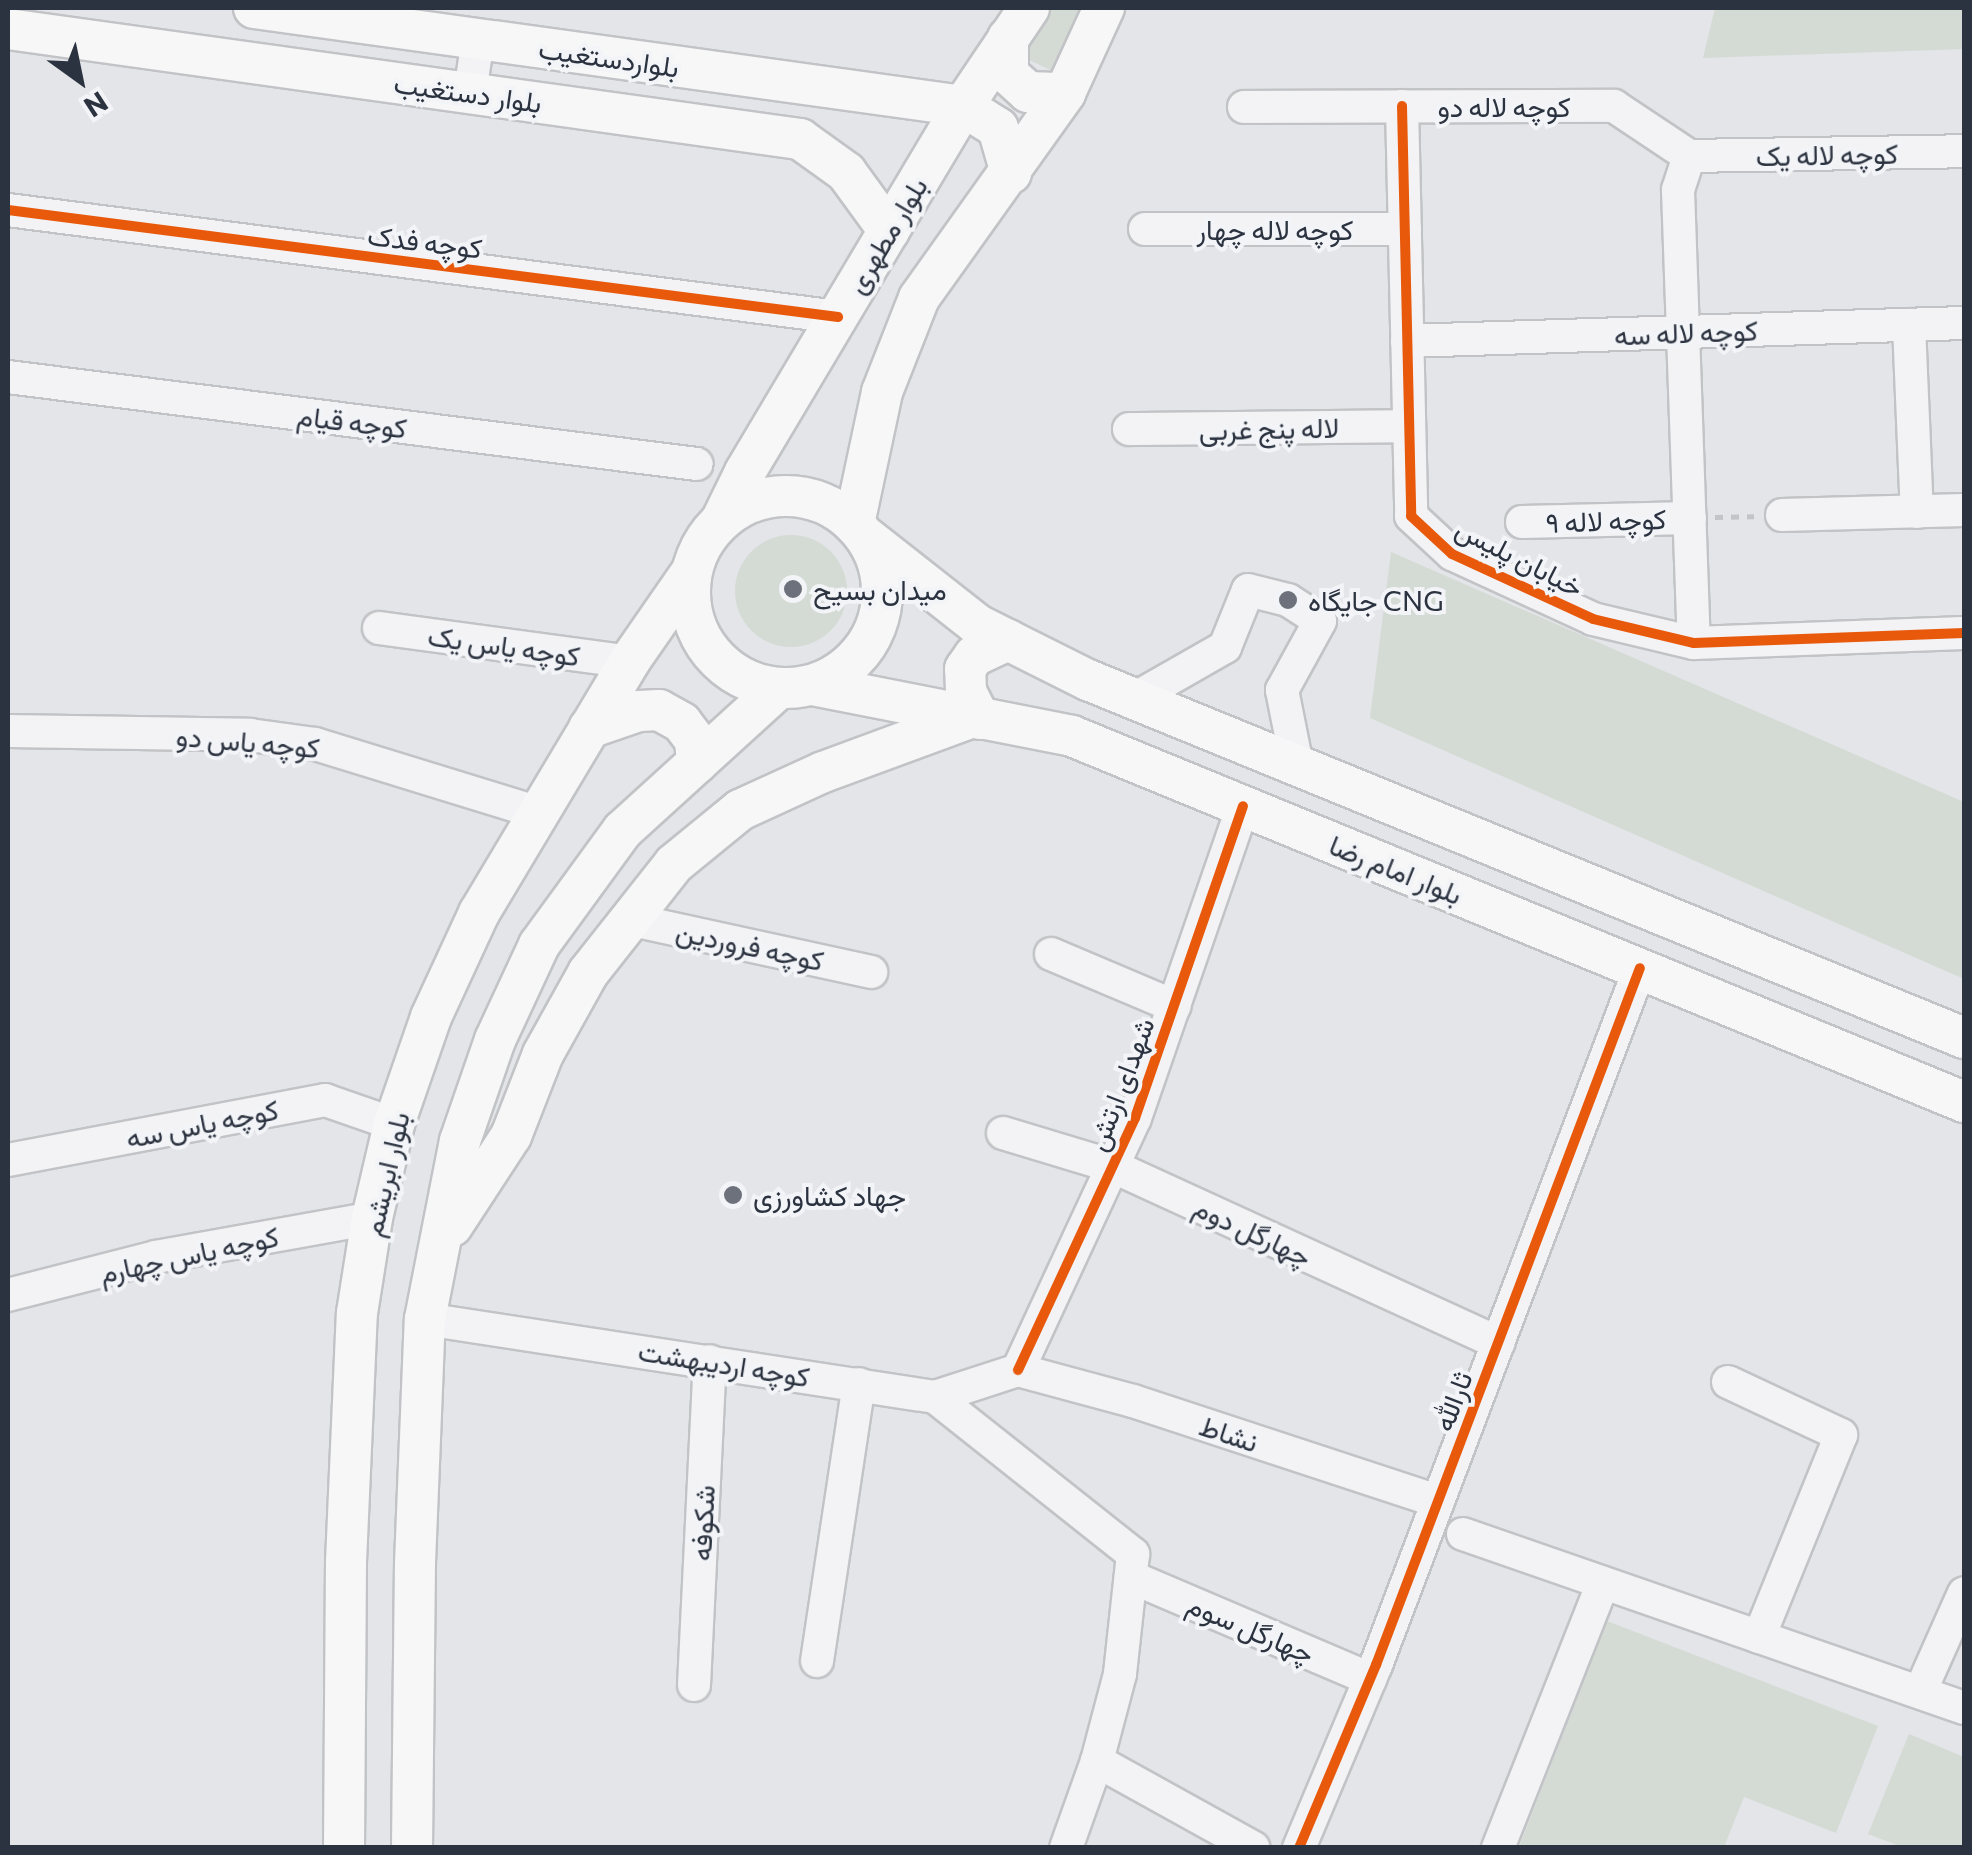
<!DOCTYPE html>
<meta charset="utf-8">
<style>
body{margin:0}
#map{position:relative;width:1972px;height:1855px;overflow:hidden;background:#e3e5e8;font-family:Commissioner,Vazirmatn,sans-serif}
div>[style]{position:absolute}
.green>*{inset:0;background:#d4dbd4}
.round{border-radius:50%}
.path>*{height:5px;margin-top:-2.5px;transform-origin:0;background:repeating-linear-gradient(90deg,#c3c3c8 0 8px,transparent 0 16px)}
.roads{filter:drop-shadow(2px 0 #c2c3c6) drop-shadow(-2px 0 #c2c3c6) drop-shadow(0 2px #c2c3c6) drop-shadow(0 -2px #c2c3c6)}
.minor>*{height:32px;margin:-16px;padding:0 16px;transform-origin:16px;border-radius:16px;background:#f3f3f5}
.major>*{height:40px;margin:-20px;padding:0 20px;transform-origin:20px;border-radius:20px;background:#f7f7f7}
.major>.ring{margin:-20px;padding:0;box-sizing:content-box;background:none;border:40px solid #f7f7f7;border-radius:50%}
.cycleway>*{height:10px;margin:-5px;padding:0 5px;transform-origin:5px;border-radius:5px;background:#e8590c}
.dots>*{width:28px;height:28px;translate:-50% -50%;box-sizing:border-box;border:5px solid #f2f4f7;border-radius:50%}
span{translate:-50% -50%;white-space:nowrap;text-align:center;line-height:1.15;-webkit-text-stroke:8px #f2f4f7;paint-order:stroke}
.street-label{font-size:28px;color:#2c3340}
.poi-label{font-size:28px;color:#2c3340}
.left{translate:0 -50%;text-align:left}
.frame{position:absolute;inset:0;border:10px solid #2c3340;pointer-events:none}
.north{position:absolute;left:30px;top:30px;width:100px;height:100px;-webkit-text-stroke:8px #f2f4f7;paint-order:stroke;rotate:147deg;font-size:28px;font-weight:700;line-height:40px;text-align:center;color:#2c3340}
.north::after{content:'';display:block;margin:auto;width:35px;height:45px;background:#2c3340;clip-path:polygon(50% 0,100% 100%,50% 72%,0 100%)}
</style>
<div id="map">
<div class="green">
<i style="clip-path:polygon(1043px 8px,1088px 8px,1055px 72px,1027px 59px,1024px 39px)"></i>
<i style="clip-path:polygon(1715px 8px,1964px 8px,1964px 49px,1703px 58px)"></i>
<i class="round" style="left:735px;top:535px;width:112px;height:112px"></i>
<i style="clip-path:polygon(1391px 552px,1964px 802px,1964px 979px,1370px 718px)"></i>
<i style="clip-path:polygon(1607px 1621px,1878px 1726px,1836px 1833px,1744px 1797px,1724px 1847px,1519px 1847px)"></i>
<i style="clip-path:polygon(1909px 1734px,1964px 1757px,1964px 1847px,1902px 1847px,1868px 1834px)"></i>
</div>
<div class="path">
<i style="left:1715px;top:517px;width:39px;rotate:-1deg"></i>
</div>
<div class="roads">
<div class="minor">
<i style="left:470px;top:93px;width:55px;rotate:-81.6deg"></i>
<i style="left:1402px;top:106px;width:410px;rotate:88.7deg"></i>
<i style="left:1411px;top:516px;width:56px;rotate:42.8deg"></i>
<i style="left:1452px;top:554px;width:155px;rotate:24.7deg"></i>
<i style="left:1593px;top:619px;width:104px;rotate:13.4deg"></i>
<i style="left:1694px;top:643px;width:270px;rotate:-2.1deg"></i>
<i style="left:1244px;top:107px;width:370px;rotate:-0.2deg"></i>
<i style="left:1614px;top:106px;width:90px;rotate:33.7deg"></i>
<i style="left:1689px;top:156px;width:36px;rotate:108deg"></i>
<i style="left:1678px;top:190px;width:453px;rotate:88deg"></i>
<i style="left:1689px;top:156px;width:275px;rotate:-1deg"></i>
<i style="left:8px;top:210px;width:837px;rotate:7.35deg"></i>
<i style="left:1145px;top:229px;width:260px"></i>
<i style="left:1909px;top:325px;width:187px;rotate:87.6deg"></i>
<i style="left:1407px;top:341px;width:557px;rotate:-1.85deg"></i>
<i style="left:8px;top:377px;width:694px;rotate:7.2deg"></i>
<i style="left:1129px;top:429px;width:280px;rotate:-0.6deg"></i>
<i style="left:1782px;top:515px;width:182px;rotate:-1.6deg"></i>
<i style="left:1522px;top:522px;width:168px;rotate:-1.4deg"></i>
<i style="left:379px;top:628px;width:252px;rotate:7.7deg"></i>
<i style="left:1134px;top:699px;width:105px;rotate:-29.7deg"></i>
<i style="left:1225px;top:647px;width:61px;rotate:-68deg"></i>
<i style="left:1248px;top:590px;width:41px;rotate:14deg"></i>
<i style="left:1288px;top:600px;width:38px;rotate:33deg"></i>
<i style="left:1320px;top:621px;width:79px;rotate:118.8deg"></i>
<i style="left:1282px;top:690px;width:76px;rotate:78.7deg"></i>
<i style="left:8px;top:731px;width:242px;rotate:0.9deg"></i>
<i style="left:250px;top:735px;width:66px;rotate:7.9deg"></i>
<i style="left:315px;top:744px;width:234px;rotate:17.1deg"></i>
<i style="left:628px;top:919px;width:249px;rotate:12.3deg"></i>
<i style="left:1051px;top:954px;width:134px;rotate:22.9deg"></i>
<i style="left:1003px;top:1133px;width:114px;rotate:16.8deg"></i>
<i style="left:1112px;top:1166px;width:425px;rotate:24.6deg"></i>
<i style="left:8px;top:1160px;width:323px;rotate:-10.7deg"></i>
<i style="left:325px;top:1100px;width:73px;rotate:19.2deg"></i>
<i style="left:8px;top:1295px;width:153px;rotate:-14.4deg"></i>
<i style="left:156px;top:1257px;width:219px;rotate:-10.2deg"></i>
<i style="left:425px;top:1319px;width:516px;rotate:8.7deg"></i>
<i style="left:935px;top:1397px;width:87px;rotate:-18deg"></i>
<i style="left:1018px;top:1370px;width:278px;rotate:-65.1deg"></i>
<i style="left:1135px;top:1118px;width:330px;rotate:-70.9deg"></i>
<i style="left:1018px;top:1370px;width:119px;rotate:15.1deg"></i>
<i style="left:1133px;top:1401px;width:321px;rotate:18.2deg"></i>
<i style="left:1728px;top:1382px;width:125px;rotate:25.1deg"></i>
<i style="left:1841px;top:1435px;width:218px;rotate:112.1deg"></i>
<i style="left:935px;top:1397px;width:253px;rotate:38.4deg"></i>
<i style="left:1133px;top:1554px;width:121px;rotate:96.2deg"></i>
<i style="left:1120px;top:1674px;width:90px;rotate:104.8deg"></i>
<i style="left:1097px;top:1761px;width:92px;rotate:109.6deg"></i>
<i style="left:1463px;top:1534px;width:530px;rotate:19.15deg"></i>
<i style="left:1131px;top:1577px;width:260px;rotate:23.1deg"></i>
<i style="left:817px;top:1661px;width:280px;rotate:-81.4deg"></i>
<i style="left:694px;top:1685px;width:324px;rotate:-87.2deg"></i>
<i style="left:1920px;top:1692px;width:108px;rotate:-66deg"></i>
<i style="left:1097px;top:1761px;width:179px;rotate:29deg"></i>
<i style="left:1299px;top:1848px;width:199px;rotate:-67.2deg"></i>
<i style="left:1376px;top:1665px;width:745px;rotate:-69.26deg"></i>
<i style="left:1498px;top:1848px;width:285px;rotate:-68.4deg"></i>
</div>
<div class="major">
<i style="left:254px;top:8px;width:716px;rotate:7.87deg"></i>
<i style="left:963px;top:106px;width:41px;rotate:32.2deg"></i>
<i style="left:998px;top:128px;width:47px;rotate:73.9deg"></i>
<i style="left:8px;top:29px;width:800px;rotate:7.91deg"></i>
<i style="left:800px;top:139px;width:57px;rotate:35.7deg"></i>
<i style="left:846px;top:172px;width:73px;rotate:53.9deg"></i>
<i style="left:1008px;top:38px;width:36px;rotate:90deg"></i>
<i style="left:1008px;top:74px;width:27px;rotate:42deg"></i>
<i style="left:1028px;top:92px;width:37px;rotate:2deg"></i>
<i class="ring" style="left:690px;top:496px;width:152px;height:152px"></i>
<i style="left:722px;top:519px;width:52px;rotate:-63.9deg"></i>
<i style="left:745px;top:472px;width:426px;rotate:-59.2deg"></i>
<i style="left:963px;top:106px;width:118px;rotate:-56deg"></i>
<i style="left:854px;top:524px;width:135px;rotate:-78deg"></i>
<i style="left:882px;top:392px;width:101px;rotate:-68.5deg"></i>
<i style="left:919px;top:298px;width:252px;rotate:-54.5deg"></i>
<i style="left:1065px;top:93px;width:94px;rotate:-65.4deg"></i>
<i style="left:866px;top:537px;width:142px;rotate:38.2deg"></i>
<i style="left:978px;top:625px;width:123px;rotate:26.6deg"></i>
<i style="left:1088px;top:680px;width:946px;rotate:22.23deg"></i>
<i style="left:813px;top:685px;width:264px;rotate:11.1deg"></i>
<i style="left:1072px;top:736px;width:964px;rotate:22.31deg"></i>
<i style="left:980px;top:719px;width:30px;rotate:-117deg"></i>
<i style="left:966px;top:692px;width:23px;rotate:-92deg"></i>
<i style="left:965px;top:669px;width:16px;rotate:-55deg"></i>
<i style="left:974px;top:656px;width:38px;rotate:-25deg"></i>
<i style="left:589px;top:728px;width:53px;rotate:-18.8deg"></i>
<i style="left:639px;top:711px;width:20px;rotate:-3deg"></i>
<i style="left:659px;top:710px;width:26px;rotate:29deg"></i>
<i style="left:682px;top:723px;width:21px;rotate:53deg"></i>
<i style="left:695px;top:740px;width:23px;rotate:85deg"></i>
<i style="left:452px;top:1226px;width:108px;rotate:-56.8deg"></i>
<i style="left:511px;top:1136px;width:88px;rotate:-68.7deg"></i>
<i style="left:543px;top:1054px;width:93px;rotate:-60.9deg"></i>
<i style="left:588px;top:973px;width:139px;rotate:-51.7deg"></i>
<i style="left:674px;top:864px;width:85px;rotate:-39.3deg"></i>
<i style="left:740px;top:810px;width:91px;rotate:-24.6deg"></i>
<i style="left:823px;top:772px;width:157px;rotate:-20.2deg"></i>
<i style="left:344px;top:1848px;width:286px;rotate:-89.6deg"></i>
<i style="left:346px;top:1562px;width:249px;rotate:-87.5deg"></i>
<i style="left:357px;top:1313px;width:96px;rotate:-81deg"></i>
<i style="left:372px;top:1218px;width:97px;rotate:-76.8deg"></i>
<i style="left:394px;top:1124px;width:113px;rotate:-70.9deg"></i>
<i style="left:431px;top:1017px;width:115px;rotate:-65.2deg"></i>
<i style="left:479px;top:913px;width:292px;rotate:-59.1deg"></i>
<i style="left:629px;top:662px;width:107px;rotate:-55.3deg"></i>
<i style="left:412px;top:1848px;width:285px;rotate:-89.4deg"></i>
<i style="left:415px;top:1563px;width:244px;rotate:-87.7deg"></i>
<i style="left:425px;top:1319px;width:181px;rotate:-78.9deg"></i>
<i style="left:460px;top:1141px;width:107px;rotate:-70.9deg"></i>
<i style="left:495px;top:1040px;width:105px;rotate:-65.1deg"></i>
<i style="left:539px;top:945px;width:142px;rotate:-53.9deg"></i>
<i style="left:623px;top:830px;width:210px;rotate:-42.3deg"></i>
</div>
</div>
<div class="cycleway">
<i style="left:1402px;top:106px;width:410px;rotate:88.7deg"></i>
<i style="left:1411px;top:516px;width:56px;rotate:42.8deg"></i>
<i style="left:1452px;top:554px;width:155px;rotate:24.7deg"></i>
<i style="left:1593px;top:619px;width:104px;rotate:13.4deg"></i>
<i style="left:1694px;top:643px;width:270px;rotate:-2.1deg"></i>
<i style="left:8px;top:210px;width:837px;rotate:7.35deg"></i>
<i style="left:1018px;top:1370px;width:278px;rotate:-65.1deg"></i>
<i style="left:1135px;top:1118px;width:330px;rotate:-70.9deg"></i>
<i style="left:1299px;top:1848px;width:199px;rotate:-67.2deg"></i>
<i style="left:1376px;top:1665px;width:745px;rotate:-69.26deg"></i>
</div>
<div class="dots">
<i style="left:793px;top:589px;background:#6c717b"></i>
<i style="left:1288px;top:600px;background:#6c717b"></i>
<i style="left:733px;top:1195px;background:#6c717b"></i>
</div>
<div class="street-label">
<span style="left:609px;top:57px;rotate:8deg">بلواردستغیب</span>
<span style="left:468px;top:92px;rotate:8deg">بلوار دستغیب</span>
<span style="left:1504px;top:106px">کوچه لاله دو</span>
<span style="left:1827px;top:154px;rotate:-1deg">کوچه لاله یک</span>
<span style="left:1275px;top:229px">کوچه لاله چهار</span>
<span style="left:886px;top:235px;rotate:-59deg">بلوار مطهری</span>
<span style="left:425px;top:241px;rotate:7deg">کوچه فدک</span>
<span style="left:1686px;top:332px;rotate:-2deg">کوچه لاله سه</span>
<span style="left:352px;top:421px;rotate:7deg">کوچه قیام</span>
<span style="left:1269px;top:428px;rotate:-1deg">لاله پنج غربی</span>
<span style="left:1606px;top:520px;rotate:-2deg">کوچه لاله ۹</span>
<span style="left:1520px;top:557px;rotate:27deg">خیابان پلیس</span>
<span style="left:504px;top:645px;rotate:8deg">کوچه یاس یک</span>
<span style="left:248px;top:741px;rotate:5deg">کوچه یاس دو</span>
<span style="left:1396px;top:869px;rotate:22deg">بلوار امام رضا</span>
<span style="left:750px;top:945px;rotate:12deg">کوچه فروردین</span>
<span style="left:1120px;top:1084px;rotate:-69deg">شهدای ارتش</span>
<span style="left:202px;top:1123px;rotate:-11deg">کوچه یاس سه</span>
<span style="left:385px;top:1174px;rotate:-77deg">بلوار ابریشم</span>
<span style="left:1253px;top:1231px;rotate:25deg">چهارگل دوم</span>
<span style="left:189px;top:1254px;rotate:-12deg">کوچه یاس چهارم</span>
<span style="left:724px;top:1363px;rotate:9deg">کوچه اردیبهشت</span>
<span style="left:1452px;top:1401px;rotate:-69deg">ثارالله</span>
<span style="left:1229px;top:1433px;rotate:18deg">نشاط</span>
<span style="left:702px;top:1523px;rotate:-87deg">شکوفه</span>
<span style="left:1251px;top:1628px;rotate:23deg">چهارگل سوم</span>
</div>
<div class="poi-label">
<span class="left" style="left:813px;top:589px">میدان بسیح</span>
<span class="left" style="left:1308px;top:600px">جایگاه CNG</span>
<span class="left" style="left:753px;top:1195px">جهاد کشاورزی</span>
</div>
<div class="frame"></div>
<div class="north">N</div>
</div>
